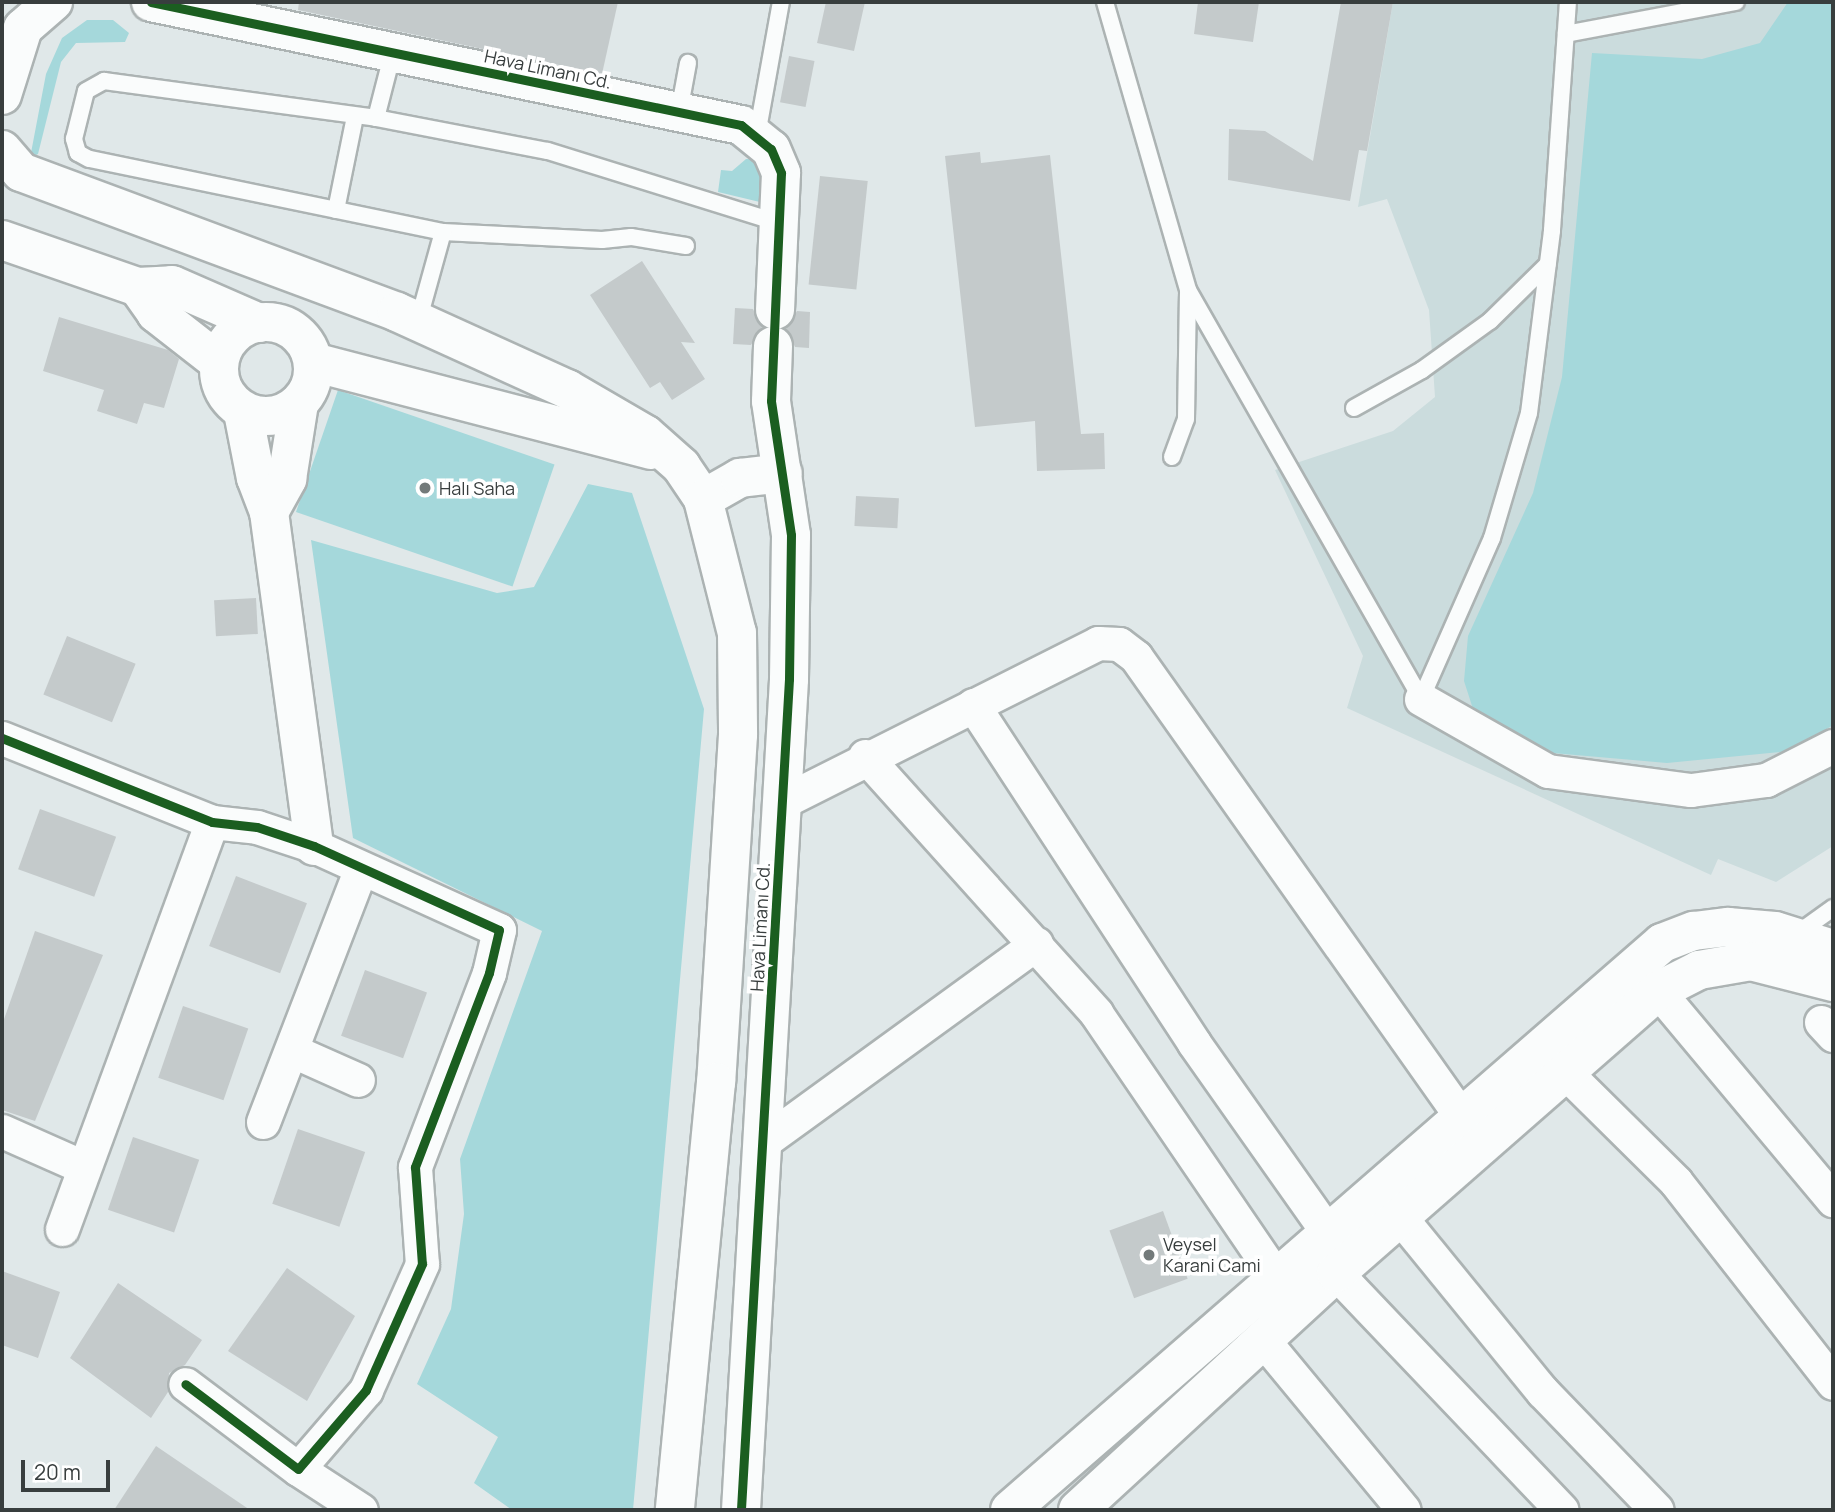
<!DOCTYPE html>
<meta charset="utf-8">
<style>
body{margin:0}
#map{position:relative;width:1835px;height:1512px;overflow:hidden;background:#e0e8e9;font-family:Manrope,sans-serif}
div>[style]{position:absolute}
.built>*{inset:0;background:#cbdcdd}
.green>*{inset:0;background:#a5d8db;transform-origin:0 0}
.building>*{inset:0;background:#c4cacb;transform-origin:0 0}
.roads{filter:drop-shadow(2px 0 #acb3b3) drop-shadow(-2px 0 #acb3b3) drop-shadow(0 2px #acb3b3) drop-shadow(0 -2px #acb3b3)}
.lane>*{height:16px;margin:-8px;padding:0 8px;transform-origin:8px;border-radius:8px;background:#fafcfc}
.street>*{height:33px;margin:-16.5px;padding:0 16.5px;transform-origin:16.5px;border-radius:16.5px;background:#fafcfc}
.secondary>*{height:38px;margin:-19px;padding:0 19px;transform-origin:19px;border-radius:19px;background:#fafcfc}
.secondary>.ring{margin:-19px;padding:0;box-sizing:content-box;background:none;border:38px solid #fafcfc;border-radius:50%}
.cycleway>*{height:9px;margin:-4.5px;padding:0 4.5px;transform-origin:4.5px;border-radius:4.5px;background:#1b5e20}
.dots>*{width:19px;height:19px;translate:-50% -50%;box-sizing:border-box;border:4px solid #fff;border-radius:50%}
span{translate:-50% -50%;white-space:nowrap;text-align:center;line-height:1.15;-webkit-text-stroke:7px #fff;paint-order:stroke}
.street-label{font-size:18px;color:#383e3e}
.poi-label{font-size:18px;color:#383e3e}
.left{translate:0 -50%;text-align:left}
.frame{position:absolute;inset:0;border:4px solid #383e3e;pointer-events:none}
.scale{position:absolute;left:21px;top:1460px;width:89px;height:32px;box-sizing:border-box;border:4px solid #383e3e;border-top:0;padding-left:9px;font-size:21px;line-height:24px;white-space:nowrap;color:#383e3e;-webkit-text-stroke:5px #fff;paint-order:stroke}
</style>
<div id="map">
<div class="built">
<i style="clip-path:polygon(1393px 2px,1833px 2px,1833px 846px,1776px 882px,1718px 859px,1711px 875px,1347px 708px,1363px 656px,1275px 470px,1393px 431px,1435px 397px,1429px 310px,1387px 199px,1358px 207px)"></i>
</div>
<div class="green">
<i style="clip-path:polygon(1788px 2px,1833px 2px,1833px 725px,1791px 751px,1667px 763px,1553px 753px,1474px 712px,1464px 681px,1468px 636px,1533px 493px,1562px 377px,1592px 53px,1702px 59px,1760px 43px)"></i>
<i style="clip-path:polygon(87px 20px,113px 20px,129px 33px,125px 42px,76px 43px,61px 62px,38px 154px,30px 158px,46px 74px,62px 38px)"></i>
<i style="clip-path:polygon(746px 159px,758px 159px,768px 204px,718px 192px,721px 170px,732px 171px)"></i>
<i style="left:338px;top:390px;width:229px;height:129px;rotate:19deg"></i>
<i style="clip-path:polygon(588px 484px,632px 493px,704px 709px,633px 1510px,512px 1510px,474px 1483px,498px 1437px,417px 1384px,451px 1309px,464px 1214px,460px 1159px,542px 931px,353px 838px,311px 540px,497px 593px,534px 587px)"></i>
</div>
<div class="building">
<i style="clip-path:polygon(299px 2px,618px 2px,602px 74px,298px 10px)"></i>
<i style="clip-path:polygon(826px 2px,865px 2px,854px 51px,817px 43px)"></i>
<i style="clip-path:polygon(1198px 2px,1259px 2px,1253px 42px,1194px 34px)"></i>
<i style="clip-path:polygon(1341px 2px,1393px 2px,1367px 151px,1359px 150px,1350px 201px,1228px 180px,1229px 129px,1265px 131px,1313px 161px)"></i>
<i style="left:789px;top:56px;width:26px;height:47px;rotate:11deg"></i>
<i style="clip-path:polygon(980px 152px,981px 163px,1050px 155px,1081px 434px,1104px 433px,1105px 469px,1037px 471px,1035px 421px,975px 427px,945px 156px)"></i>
<i style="left:820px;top:176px;width:48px;height:109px;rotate:6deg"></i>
<i style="clip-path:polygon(642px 261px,695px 343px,681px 342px,705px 379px,672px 400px,660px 382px,650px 388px,590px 295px)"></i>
<i style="clip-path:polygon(735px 308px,753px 309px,762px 327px,751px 345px,733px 344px)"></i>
<i style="clip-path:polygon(797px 311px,810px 312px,809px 348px,795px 347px,786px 329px)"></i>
<i style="clip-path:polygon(59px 317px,168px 350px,179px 359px,164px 408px,144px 403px,137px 424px,97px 411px,104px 390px,43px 371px)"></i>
<i style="left:856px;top:496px;width:43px;height:30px;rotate:3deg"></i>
<i style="left:256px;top:598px;width:36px;height:42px;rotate:87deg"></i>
<i style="left:67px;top:636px;width:74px;height:63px;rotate:22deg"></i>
<i style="left:40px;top:809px;width:81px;height:64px;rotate:20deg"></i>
<i style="left:236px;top:876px;width:76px;height:75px;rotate:21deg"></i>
<i style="clip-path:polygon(35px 931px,103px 955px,35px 1121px,2px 1110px,2px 1025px)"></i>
<i style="left:365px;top:970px;width:66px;height:70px;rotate:20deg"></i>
<i style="left:183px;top:1006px;width:69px;height:76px;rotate:19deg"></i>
<i style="left:298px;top:1129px;width:71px;height:79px;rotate:19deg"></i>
<i style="left:133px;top:1137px;width:70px;height:77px;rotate:19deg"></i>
<i style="left:1163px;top:1211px;width:72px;height:57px;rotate:70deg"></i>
<i style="clip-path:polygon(287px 1268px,355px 1316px,307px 1401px,228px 1351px)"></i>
<i style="clip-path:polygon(2px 1271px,60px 1292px,38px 1358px,2px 1345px)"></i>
<i style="clip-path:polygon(118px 1283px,202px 1340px,185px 1365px,169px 1373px,168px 1392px,151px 1418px,70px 1358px)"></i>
<i style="clip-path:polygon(156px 1446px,250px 1510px,114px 1510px)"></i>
</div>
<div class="roads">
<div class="lane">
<i style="left:1105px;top:2px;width:300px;rotate:73.9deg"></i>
<i style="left:1188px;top:290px;width:471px;rotate:60.3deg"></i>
<i style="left:1566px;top:34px;width:173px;rotate:-10.7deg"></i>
<i style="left:679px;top:112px;width:50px;rotate:-79.6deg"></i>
<i style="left:376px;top:118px;width:68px;rotate:-75.6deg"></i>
<i style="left:757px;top:135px;width:135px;rotate:-79.8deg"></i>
<i style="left:336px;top:210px;width:95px;rotate:-78.5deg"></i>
<i style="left:686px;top:246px;width:56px;rotate:-170.7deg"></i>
<i style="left:631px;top:237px;width:29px;rotate:174deg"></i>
<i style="left:602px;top:240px;width:159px;rotate:-177.1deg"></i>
<i style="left:443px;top:232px;width:361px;rotate:-168.3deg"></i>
<i style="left:89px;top:159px;width:13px;rotate:-151deg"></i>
<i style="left:78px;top:153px;width:15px;rotate:-106deg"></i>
<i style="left:74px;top:139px;width:49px;rotate:-76deg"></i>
<i style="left:86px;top:91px;width:21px;rotate:-29deg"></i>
<i style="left:104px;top:81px;width:275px;rotate:7.7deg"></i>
<i style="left:376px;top:118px;width:175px;rotate:10.9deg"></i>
<i style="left:548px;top:151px;width:242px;rotate:17.3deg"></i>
<i style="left:418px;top:322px;width:93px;rotate:-74.5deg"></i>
<i style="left:1354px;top:408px;width:78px;rotate:-29.2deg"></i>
<i style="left:1422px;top:370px;width:84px;rotate:-35.8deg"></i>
<i style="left:1490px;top:321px;width:81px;rotate:-44.5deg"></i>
<i style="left:1172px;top:457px;width:40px;rotate:-69.8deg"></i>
<i style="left:1186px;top:419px;width:126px;rotate:-89.1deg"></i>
<i style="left:1421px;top:699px;width:176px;rotate:-66.2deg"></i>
<i style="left:1492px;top:538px;width:130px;rotate:-73.5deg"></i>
<i style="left:1529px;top:413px;width:184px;rotate:-82.8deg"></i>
<i style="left:1552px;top:230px;width:229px;rotate:-86deg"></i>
<i style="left:1798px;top:933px;width:43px;rotate:-35.5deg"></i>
</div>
<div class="street">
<i style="left:1421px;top:699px;width:146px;rotate:29.6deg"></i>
<i style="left:1548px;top:771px;width:144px;rotate:7.6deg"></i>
<i style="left:1691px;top:790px;width:76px;rotate:-7.6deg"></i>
<i style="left:1766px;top:780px;width:75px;rotate:-26.9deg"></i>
<i style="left:973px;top:705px;width:404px;rotate:56.8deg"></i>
<i style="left:1194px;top:1043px;width:232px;rotate:54.8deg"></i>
<i style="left:2px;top:738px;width:226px;rotate:21.8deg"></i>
<i style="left:212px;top:822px;width:45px;rotate:6.3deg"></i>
<i style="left:257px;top:827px;width:60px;rotate:18.4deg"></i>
<i style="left:314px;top:846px;width:203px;rotate:24.4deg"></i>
<i style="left:499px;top:930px;width:44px;rotate:103.1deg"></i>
<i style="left:489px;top:973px;width:208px;rotate:110.9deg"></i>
<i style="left:415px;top:1167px;width:97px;rotate:85.9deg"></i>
<i style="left:422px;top:1264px;width:138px;rotate:114deg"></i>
<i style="left:366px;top:1390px;width:104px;rotate:130.7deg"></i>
<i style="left:298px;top:1469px;width:141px;rotate:-143deg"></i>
<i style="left:865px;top:756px;width:346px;rotate:48deg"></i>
<i style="left:1096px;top:1013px;width:320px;rotate:55.7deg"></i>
<i style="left:782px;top:802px;width:354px;rotate:-26.7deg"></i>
<i style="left:1098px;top:643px;width:21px;rotate:3deg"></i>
<i style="left:1119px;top:644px;width:21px;rotate:37deg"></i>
<i style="left:1136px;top:657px;width:561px;rotate:54.72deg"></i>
<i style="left:1658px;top:991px;width:273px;rotate:50.1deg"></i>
<i style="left:1821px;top:1022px;width:18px;rotate:47deg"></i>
<i style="left:293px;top:1051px;width:71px;rotate:24deg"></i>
<i style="left:1563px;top:1070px;width:159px;rotate:44.7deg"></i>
<i style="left:1676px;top:1182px;width:255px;rotate:52deg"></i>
<i style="left:263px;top:1122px;width:270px;rotate:-68.9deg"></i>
<i style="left:2px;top:1131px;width:86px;rotate:23.9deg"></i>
<i style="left:766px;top:1140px;width:334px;rotate:-36deg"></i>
<i style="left:1400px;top:1217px;width:225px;rotate:50.8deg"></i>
<i style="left:1542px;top:1391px;width:165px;rotate:46deg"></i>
<i style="left:62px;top:1229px;width:434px;rotate:-69.8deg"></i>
<i style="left:1336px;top:1273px;width:327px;rotate:46.4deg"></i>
<i style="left:1264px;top:1341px;width:219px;rotate:50.4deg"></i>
<i style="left:298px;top:1469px;width:75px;rotate:33.1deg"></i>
</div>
<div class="secondary">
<i style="left:151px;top:2px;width:603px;rotate:11.78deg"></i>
<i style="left:741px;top:125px;width:38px;rotate:39deg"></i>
<i style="left:771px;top:149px;width:26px;rotate:67deg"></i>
<i style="left:781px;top:173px;width:137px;rotate:92.5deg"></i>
<i style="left:2px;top:95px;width:70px;rotate:-72.6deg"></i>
<i style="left:23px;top:28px;width:40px;rotate:-41deg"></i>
<i style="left:2px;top:150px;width:29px;rotate:49deg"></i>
<i style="left:21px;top:172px;width:401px;rotate:20.4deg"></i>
<i style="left:397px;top:312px;width:187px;rotate:24.4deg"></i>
<i style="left:567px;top:389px;width:91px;rotate:30.2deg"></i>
<i style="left:646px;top:435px;width:47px;rotate:41.5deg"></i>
<i style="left:681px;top:466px;width:40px;rotate:56deg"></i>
<i style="left:703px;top:499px;width:138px;rotate:75.8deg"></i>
<i style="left:737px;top:633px;width:102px;rotate:89.4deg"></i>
<i style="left:738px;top:735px;width:348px;rotate:93.6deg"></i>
<i style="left:716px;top:1082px;width:430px;rotate:95.5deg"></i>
<i style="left:2px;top:240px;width:144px;rotate:19.1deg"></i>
<i style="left:138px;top:287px;width:34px;rotate:-3deg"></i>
<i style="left:172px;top:285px;width:95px;rotate:23.6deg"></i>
<i style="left:138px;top:287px;width:32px;rotate:55deg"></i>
<i style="left:156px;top:313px;width:80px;rotate:37.9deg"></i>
<i class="ring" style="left:219px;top:322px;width:56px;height:56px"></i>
<i style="left:313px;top:362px;width:349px;rotate:14.6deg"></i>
<i style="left:243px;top:412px;width:67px;rotate:78.9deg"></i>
<i style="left:256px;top:478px;width:36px;rotate:69deg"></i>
<i style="left:269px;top:512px;width:337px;rotate:82.3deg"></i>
<i style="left:703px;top:499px;width:43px;rotate:-29.6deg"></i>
<i style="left:740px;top:478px;width:43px;rotate:-6.6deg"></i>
<i style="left:269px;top:512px;width:38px;rotate:-61deg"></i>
<i style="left:287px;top:479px;width:77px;rotate:-81deg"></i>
<i style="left:741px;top:1510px;width:832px;rotate:-86.69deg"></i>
<i style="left:789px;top:679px;width:144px;rotate:-89.2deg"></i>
<i style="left:791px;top:535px;width:135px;rotate:-98.5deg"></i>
<i style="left:771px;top:401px;width:55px;rotate:-87.9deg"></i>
<i style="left:1010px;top:1510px;width:864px;rotate:-41.01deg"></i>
<i style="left:1662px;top:943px;width:34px;rotate:-21deg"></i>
<i style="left:1694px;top:931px;width:34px;rotate:-7deg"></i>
<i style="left:1728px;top:927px;width:47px;rotate:4.9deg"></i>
<i style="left:1775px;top:931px;width:61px;rotate:17.2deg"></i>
<i style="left:1078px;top:1510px;width:350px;rotate:-42.6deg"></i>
<i style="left:1336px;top:1273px;width:428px;rotate:-41.2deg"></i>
<i style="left:1658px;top:991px;width:46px;rotate:-27.1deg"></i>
<i style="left:1699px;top:970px;width:53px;rotate:-9.8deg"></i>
<i style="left:1751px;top:961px;width:85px;rotate:14.4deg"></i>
</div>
</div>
<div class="cycleway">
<i style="left:151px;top:2px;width:603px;rotate:11.78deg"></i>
<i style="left:741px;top:125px;width:38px;rotate:39deg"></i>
<i style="left:771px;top:149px;width:26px;rotate:67deg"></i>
<i style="left:781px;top:173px;width:228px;rotate:92.5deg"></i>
<i style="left:771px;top:401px;width:135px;rotate:81.5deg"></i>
<i style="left:791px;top:535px;width:144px;rotate:90.8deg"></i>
<i style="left:789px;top:679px;width:832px;rotate:93.31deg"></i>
<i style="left:2px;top:738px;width:226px;rotate:21.8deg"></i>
<i style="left:212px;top:822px;width:45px;rotate:6.3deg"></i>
<i style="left:257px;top:827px;width:60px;rotate:18.4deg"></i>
<i style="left:314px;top:846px;width:203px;rotate:24.4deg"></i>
<i style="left:499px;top:930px;width:44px;rotate:103.1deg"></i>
<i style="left:489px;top:973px;width:208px;rotate:110.9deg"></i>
<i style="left:415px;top:1167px;width:97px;rotate:85.9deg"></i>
<i style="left:422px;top:1264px;width:138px;rotate:114deg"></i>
<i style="left:366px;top:1390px;width:104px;rotate:130.7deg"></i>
<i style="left:298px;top:1469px;width:141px;rotate:-143deg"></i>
</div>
<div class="dots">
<i style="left:425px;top:488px;background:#737a7a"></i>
<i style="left:1149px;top:1255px;background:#737a7a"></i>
</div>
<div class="street-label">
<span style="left:548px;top:69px;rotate:12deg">Hava Limanı Cd.</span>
<span style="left:760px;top:927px;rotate:-87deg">Hava Limanı Cd.</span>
</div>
<div class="poi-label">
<span class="left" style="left:439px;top:488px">Halı Saha</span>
<span class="left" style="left:1163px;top:1255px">Veysel<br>Karani Cami</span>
</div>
<div class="frame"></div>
<div class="scale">20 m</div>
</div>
